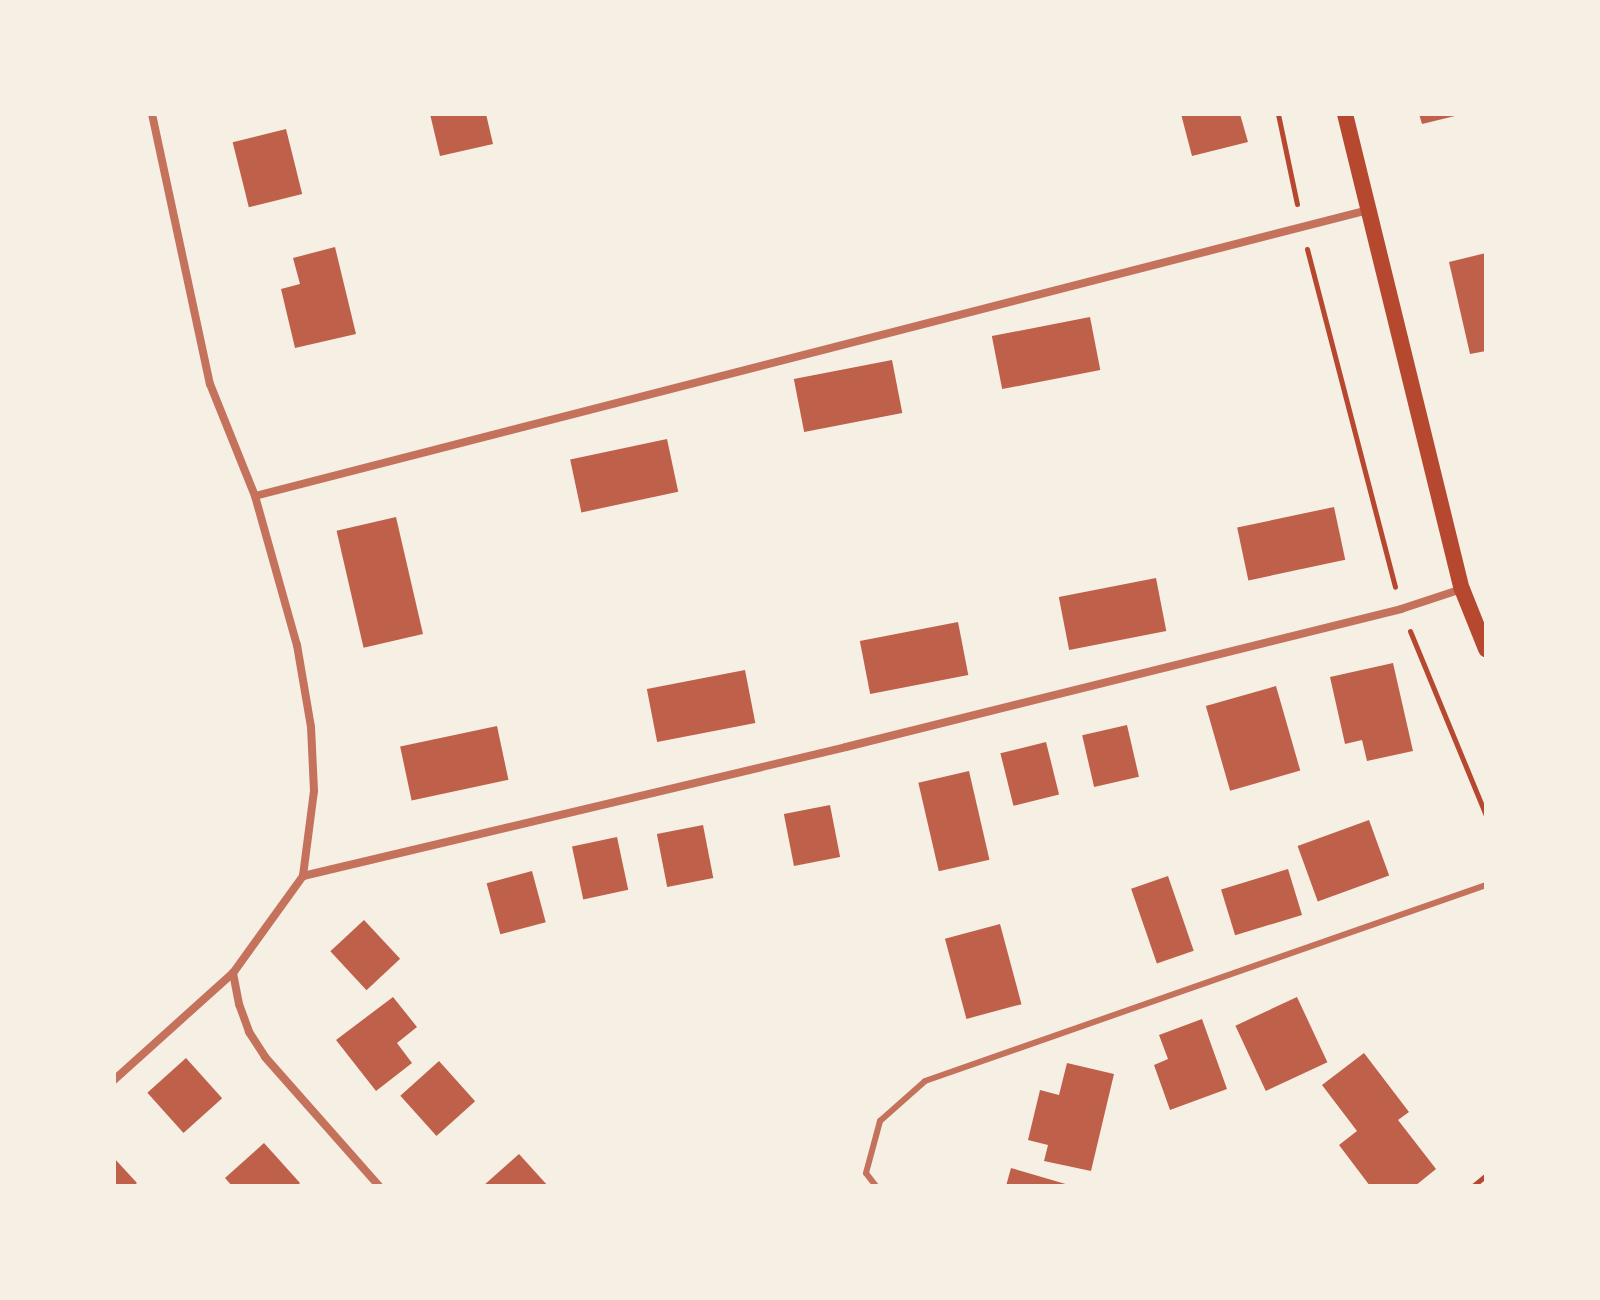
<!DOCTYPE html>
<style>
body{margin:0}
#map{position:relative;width:1600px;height:1300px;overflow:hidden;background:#f6efe4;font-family:"Alegreya Sans",sans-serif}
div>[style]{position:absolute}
.building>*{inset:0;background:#bf614a;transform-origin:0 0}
.path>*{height:5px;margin:-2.5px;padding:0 2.5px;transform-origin:2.5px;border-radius:2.5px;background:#b5482f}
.service>*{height:6px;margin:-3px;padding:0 3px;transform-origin:3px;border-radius:3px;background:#c5725c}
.minor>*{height:8px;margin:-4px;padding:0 4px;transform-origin:4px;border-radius:4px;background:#c5725c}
.secondary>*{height:16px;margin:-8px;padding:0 8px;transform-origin:8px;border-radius:8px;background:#b5482f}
span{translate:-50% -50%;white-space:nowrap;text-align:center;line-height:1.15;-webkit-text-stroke:7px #f6efe4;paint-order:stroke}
.frame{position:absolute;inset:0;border:116px solid #f6efe4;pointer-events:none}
</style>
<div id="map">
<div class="building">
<i style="clip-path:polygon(430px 114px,486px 114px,493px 144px,440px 156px)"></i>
<i style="clip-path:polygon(1181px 114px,1240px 114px,1248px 142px,1192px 156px)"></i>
<i style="clip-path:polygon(1419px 114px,1459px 114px,1459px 115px,1422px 124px)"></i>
<i style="left:286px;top:129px;width:67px;height:55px;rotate:76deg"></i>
<i style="clip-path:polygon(335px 247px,356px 334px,295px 348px,281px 289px,300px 284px,293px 258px)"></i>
<i style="clip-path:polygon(1486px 253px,1486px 351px,1470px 354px,1449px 262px)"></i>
<i style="left:1090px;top:317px;width:54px;height:100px;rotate:79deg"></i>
<i style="left:892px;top:360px;width:54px;height:100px;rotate:79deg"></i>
<i style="left:667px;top:439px;width:54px;height:99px;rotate:78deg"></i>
<i style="left:1334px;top:507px;width:54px;height:99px;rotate:78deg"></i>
<i style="left:396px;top:517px;width:120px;height:61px;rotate:77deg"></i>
<i style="left:1156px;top:578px;width:54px;height:99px;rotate:79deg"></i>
<i style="left:958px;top:622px;width:54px;height:100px;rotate:79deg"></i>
<i style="clip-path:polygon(1393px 663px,1413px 751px,1367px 761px,1362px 740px,1345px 744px,1330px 677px)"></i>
<i style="left:745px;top:670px;width:54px;height:100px;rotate:79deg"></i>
<i style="left:1276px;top:686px;width:88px;height:73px;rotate:74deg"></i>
<i style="left:1127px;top:725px;width:53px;height:46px;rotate:77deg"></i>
<i style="left:497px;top:726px;width:55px;height:99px;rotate:78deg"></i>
<i style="left:1046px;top:742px;width:54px;height:47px;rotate:76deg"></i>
<i style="left:969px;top:771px;width:91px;height:52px;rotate:77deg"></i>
<i style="left:830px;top:805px;width:53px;height:47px;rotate:79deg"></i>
<i style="left:1369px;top:820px;width:59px;height:76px;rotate:70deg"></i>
<i style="left:703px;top:825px;width:54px;height:47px;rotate:79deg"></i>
<i style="left:617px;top:837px;width:54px;height:46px;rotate:78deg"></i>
<i style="left:1288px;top:869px;width:48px;height:70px;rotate:73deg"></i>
<i style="left:532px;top:871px;width:53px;height:47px;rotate:75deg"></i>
<i style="left:1168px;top:876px;width:79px;height:39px;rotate:71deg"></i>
<i style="left:364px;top:920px;width:53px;height:46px;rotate:47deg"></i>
<i style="left:1000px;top:924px;width:83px;height:57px;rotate:75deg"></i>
<i style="clip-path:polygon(393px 997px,417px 1027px,397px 1043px,412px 1063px,376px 1091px,336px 1040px)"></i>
<i style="left:1297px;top:997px;width:72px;height:68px;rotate:65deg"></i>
<i style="clip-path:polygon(1202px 1019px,1227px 1089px,1170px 1110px,1154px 1065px,1168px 1059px,1159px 1035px)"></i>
<i style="clip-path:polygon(1364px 1053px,1409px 1112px,1398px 1120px,1436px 1169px,1415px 1186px,1370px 1186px,1339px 1145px,1357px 1131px,1322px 1085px)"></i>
<i style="left:186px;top:1058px;width:54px;height:52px;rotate:48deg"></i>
<i style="left:439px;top:1061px;width:54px;height:52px;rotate:48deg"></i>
<i style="clip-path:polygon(1067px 1063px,1114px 1074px,1091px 1171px,1044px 1161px,1048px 1145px,1028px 1140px,1040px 1090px,1059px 1095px)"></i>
<i style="clip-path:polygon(264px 1143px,300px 1183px,297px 1186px,232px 1186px,225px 1178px)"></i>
<i style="clip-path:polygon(519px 1154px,548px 1186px,483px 1186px)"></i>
<i style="clip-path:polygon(114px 1158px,137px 1183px,133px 1186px,114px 1186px)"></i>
<i style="clip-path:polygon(1011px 1168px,1069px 1185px,1069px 1186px,1006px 1186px)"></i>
</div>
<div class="path">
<i style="left:1278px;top:114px;width:92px;rotate:78.1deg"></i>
<i style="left:1307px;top:249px;width:349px;rotate:75.4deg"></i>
<i style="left:1410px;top:631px;width:199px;rotate:67.6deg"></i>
<i style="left:1473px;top:1186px;width:17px;rotate:-40deg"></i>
</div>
<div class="service">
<i style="left:876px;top:1186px;width:16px;rotate:-128deg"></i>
<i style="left:866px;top:1173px;width:54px;rotate:-74.9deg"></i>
<i style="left:880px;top:1121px;width:60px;rotate:-41.6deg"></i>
<i style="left:925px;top:1081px;width:594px;rotate:-19.26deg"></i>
</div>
<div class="minor">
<i style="left:152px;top:114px;width:276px;rotate:77.9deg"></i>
<i style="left:210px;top:384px;width:121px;rotate:68.1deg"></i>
<i style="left:255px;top:496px;width:155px;rotate:74.3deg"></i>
<i style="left:297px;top:645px;width:83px;rotate:80.3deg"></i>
<i style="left:311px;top:727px;width:64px;rotate:87.3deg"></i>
<i style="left:314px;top:791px;width:86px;rotate:97.4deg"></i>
<i style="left:303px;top:876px;width:120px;rotate:125.8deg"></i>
<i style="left:233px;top:973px;width:32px;rotate:79deg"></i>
<i style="left:239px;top:1004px;width:30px;rotate:70deg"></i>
<i style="left:249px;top:1032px;width:30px;rotate:57deg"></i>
<i style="left:265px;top:1057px;width:172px;rotate:48.5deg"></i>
<i style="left:255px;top:496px;width:1149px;rotate:-14.41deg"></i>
<i style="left:303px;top:876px;width:558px;rotate:-13.36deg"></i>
<i style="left:846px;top:747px;width:572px;rotate:-13.96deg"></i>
<i style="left:1401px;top:609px;width:64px;rotate:-18.2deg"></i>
<i style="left:114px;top:1080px;width:160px;rotate:-42deg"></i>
</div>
<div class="secondary">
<i style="left:1345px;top:114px;width:489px;rotate:76.2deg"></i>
<i style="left:1462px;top:589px;width:65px;rotate:68.2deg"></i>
</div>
<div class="frame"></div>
</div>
